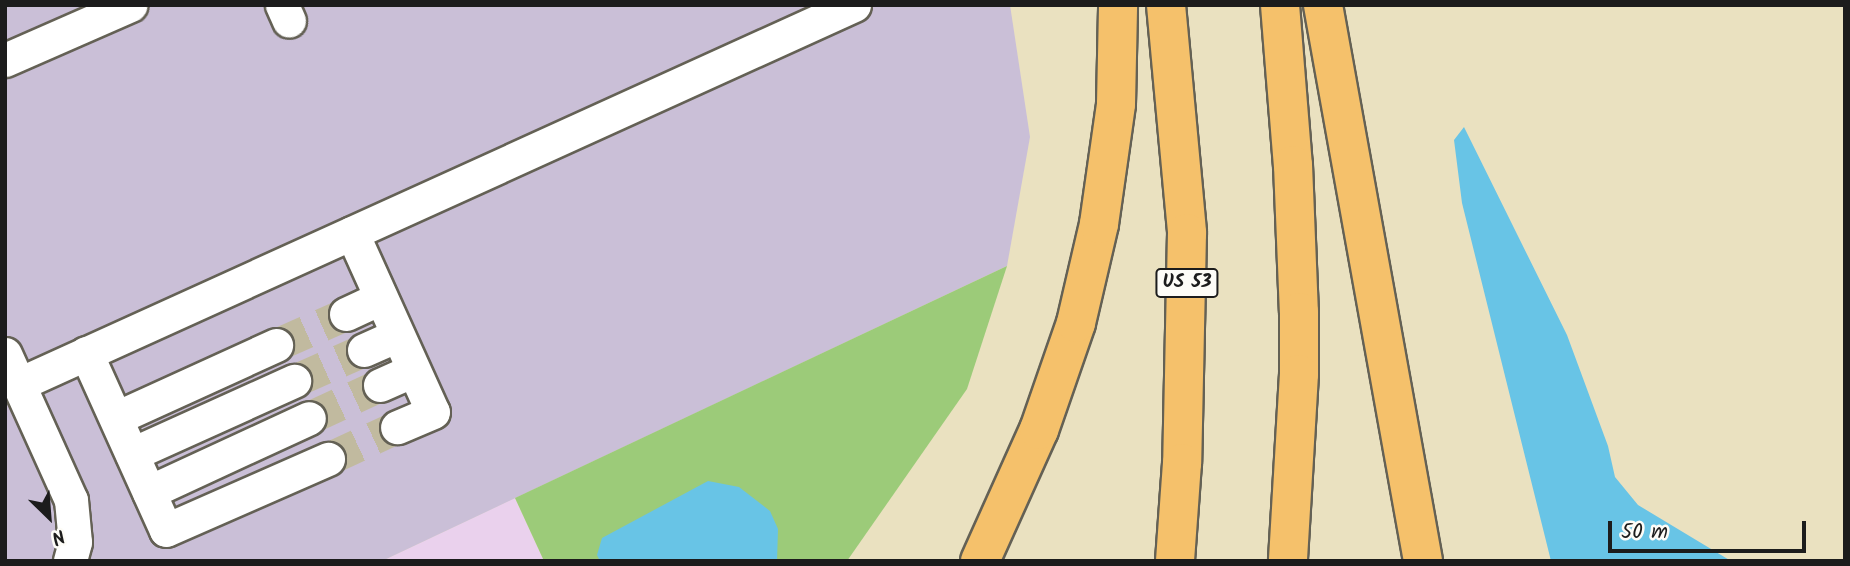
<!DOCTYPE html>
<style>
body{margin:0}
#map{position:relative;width:1850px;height:566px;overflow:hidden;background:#eae1c0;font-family:Kalam,sans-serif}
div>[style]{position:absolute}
.built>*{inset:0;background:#ead1ed}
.industrial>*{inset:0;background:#cabfd7}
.green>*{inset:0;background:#9ccb79}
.water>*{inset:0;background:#68c4e6}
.minor-tunnel>*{height:33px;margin-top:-16.5px;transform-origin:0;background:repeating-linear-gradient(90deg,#c1ba9f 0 33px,transparent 0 50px)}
.roads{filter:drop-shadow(2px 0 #646155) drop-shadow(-2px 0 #646155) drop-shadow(0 2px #646155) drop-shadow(0 -2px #646155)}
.minor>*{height:33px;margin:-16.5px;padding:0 16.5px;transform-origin:16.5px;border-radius:16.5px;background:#fff}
.highway>*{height:38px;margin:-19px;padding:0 19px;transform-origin:19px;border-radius:19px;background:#f5c16b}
span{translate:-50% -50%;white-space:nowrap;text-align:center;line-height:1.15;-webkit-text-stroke:7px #fdfcf7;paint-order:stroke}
.shield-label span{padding:2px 5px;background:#fdfcf7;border:2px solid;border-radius:5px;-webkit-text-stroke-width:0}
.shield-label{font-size:19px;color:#1c1c1c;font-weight:700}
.frame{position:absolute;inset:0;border:7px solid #1c1c1c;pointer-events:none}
.north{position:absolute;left:14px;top:482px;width:70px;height:70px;-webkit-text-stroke:5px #fdfcf7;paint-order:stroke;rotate:155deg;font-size:19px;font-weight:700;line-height:28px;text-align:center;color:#1c1c1c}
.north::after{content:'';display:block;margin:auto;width:24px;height:32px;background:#1c1c1c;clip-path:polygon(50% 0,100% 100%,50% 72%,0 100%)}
.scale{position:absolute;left:1608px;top:521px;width:198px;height:32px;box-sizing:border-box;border:4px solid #1c1c1c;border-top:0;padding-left:9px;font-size:21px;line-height:24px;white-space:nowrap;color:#1c1c1c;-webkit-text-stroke:5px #fdfcf7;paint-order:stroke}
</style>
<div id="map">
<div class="built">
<i style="clip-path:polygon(515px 498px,544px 561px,382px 561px)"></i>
</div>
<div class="industrial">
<i style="clip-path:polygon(5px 5px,1010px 5px,1030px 137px,1007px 266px,382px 561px,5px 561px)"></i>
</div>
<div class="green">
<i style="clip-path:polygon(1007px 266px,967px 389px,847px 561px,544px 561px,515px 498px)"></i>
</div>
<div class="water">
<i style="clip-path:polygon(1464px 127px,1567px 335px,1608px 446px,1615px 477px,1638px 505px,1731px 561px,1551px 561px,1462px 203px,1454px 140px)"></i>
<i style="clip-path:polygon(708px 481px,739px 487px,770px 511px,778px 529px,777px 561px,600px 561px,597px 555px,602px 538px)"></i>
</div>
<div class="minor-tunnel">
<i style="left:276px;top:345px;width:77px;rotate:-23.9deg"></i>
<i style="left:294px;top:381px;width:77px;rotate:-23.9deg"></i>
<i style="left:309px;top:418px;width:78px;rotate:-24.9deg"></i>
<i style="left:328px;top:459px;width:76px;rotate:-24.9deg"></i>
</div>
<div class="roads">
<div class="minor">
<i style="left:282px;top:5px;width:17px;rotate:66deg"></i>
<i style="left:5px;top:60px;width:137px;rotate:-23.7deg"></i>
<i style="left:352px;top:233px;width:196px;rotate:65.7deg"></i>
<i style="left:433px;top:412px;width:39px;rotate:157deg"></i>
<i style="left:346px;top:314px;width:38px;rotate:-25deg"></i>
<i style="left:364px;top:350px;width:36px;rotate:-24deg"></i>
<i style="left:86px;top:353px;width:194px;rotate:65.7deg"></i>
<i style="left:166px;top:530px;width:177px;rotate:-23.7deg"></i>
<i style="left:5px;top:354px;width:160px;rotate:65.7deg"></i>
<i style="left:71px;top:500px;width:42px;rotate:84.6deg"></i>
<i style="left:75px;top:542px;width:20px;rotate:105deg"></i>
<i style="left:19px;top:384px;width:917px;rotate:-24.41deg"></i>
<i style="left:380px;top:385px;width:36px;rotate:-24deg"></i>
<i style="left:116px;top:418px;width:176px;rotate:-24.5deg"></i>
<i style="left:132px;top:454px;width:178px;rotate:-24.3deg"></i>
<i style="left:149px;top:492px;width:176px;rotate:-24.8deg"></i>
</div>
<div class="highway">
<i style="left:1166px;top:5px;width:229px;rotate:84.7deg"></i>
<i style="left:1187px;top:233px;width:230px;rotate:91.2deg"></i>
<i style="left:1182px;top:463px;width:98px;rotate:94.1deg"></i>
<i style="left:1280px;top:5px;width:161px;rotate:85.4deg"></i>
<i style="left:1293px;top:165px;width:147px;rotate:87.7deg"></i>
<i style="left:1299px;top:312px;width:62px;rotate:90deg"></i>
<i style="left:1299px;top:374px;width:187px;rotate:93.4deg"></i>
<i style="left:1323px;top:5px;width:565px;rotate:79.8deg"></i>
<i style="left:980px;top:561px;width:144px;rotate:-65.8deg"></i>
<i style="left:1039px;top:430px;width:113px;rotate:-70.9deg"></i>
<i style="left:1076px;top:323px;width:102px;rotate:-76.9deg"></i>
<i style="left:1099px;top:224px;width:121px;rotate:-81.9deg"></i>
<i style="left:1116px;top:104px;width:99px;rotate:-88.8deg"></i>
</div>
</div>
<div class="shield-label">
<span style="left:1187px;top:283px">US 53</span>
</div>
<div class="frame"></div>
<div class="north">N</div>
<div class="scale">50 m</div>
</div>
